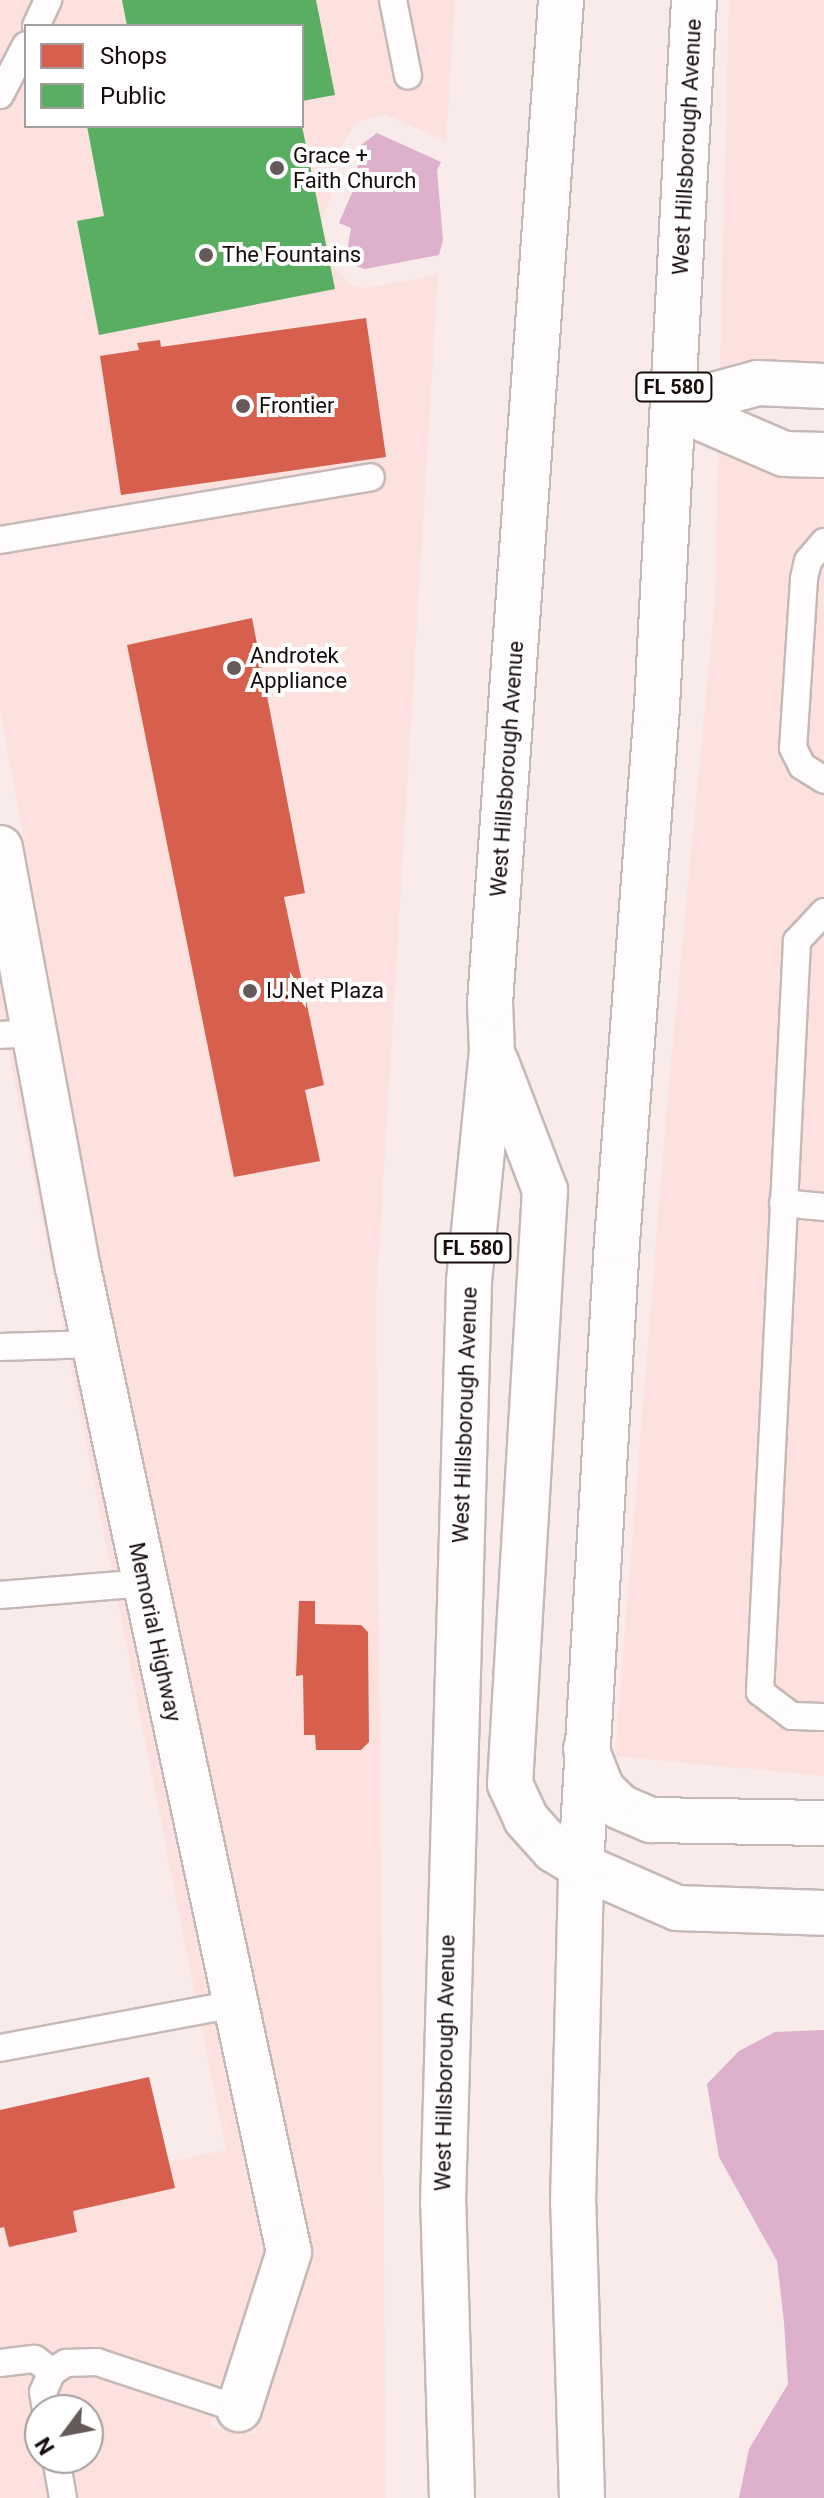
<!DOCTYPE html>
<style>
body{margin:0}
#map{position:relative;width:824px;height:2498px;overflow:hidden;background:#f8ebea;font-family:Roboto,sans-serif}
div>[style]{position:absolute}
.built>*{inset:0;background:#fce1de}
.water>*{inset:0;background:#ddb0cb}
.shops>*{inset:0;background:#d6604d}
.public>*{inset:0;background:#5aae61}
.roads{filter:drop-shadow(2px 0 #c5b8b7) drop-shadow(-2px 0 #c5b8b7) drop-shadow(0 2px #c5b8b7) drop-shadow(0 -2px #c5b8b7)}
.service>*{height:26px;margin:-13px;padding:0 13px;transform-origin:13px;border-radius:13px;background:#fefcfc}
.minor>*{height:44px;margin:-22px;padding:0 22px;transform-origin:22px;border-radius:22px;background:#fefcfc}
.primary>*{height:44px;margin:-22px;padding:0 22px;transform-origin:22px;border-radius:22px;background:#fefcfc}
.dots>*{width:22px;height:22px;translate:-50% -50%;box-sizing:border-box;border:4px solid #fff;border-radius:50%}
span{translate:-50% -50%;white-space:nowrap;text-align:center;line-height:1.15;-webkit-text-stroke:8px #fff;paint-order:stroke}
.shield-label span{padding:2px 6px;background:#fff;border:2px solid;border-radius:6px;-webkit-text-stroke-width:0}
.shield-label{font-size:20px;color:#180b0b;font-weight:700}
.street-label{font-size:22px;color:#180b0b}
.poi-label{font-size:22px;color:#180b0b}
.left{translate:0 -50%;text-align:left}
.legend{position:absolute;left:24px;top:24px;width:280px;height:104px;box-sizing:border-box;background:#fff;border:2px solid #a39d9d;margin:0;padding:10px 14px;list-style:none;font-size:24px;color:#180b0b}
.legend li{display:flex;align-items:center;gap:16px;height:40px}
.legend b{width:40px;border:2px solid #a39d9d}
.north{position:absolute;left:24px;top:2394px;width:80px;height:80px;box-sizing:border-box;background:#fff;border:2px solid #a39d9d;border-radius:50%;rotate:238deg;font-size:22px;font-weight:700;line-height:32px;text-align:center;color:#180b0b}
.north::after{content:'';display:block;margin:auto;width:28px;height:36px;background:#665959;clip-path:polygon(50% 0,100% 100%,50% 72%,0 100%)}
</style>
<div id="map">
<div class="built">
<i style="clip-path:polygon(evenodd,0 0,455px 0,446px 141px,384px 114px,355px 123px,338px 152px,335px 186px,319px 226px,328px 240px,329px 261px,348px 284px,366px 288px,438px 275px,376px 1300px,386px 2498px,0 2498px,0 2196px,226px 2150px,0 1007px,0 981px,54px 1275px,264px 2254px,210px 2426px,254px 2435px,312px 2246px,101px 1262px,0 709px,0 0,26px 26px,302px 26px,302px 126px,26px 126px,26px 26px,0 0,40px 2410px,88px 2410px,88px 2458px,40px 2458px,40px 2410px)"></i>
<i style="clip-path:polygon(729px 0,824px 0,824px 363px,761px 360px,720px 370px)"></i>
<i style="clip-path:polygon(718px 451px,781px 476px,824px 478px,824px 1776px,615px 1756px,667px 1106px,715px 602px)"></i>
</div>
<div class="water">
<i style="clip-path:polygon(377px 133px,441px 162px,437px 170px,443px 240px,439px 255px,365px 269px,356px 266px,347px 251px,351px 228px,339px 223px,354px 188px,361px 145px)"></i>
<i style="clip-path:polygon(824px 2030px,824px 2498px,739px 2498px,749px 2449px,788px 2384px,784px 2322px,777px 2261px,719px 2157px,707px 2084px,739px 2051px,775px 2032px)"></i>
</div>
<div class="shops">
<i style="clip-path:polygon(366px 318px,386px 457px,121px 495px,100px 356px,139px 350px,137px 343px,160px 340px,161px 347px)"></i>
<i style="clip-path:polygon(252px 618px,305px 893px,284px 897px,324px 1085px,305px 1090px,320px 1161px,234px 1177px,127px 645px)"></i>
<i style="clip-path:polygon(299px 1601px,315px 1601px,315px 1624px,361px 1625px,368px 1632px,369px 1742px,361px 1750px,316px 1750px,315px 1735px,304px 1735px,303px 1675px,296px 1676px)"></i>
<i style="clip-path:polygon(149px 2077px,175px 2188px,73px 2211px,77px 2232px,9px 2247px,4px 2227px,0 2228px,0 2110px)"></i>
</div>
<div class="public">
<i style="clip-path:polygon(122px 0,316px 0,335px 95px,302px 101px,302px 26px,127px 26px)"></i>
<i style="clip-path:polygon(87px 126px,302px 126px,335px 289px,99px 335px,77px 221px,104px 216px)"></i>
</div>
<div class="roads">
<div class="service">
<i style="left:393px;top:0;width:77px;rotate:78.8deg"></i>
<i style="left:36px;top:26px;width:29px;rotate:-65deg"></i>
<i style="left:0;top:95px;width:56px;rotate:-62.5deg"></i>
<i style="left:0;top:540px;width:376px;rotate:-9.6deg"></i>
<i style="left:824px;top:542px;width:25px;rotate:130deg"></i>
<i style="left:808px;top:561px;width:18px;rotate:103deg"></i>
<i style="left:804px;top:579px;width:169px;rotate:93.7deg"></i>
<i style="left:793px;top:748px;width:20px;rotate:63deg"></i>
<i style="left:802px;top:766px;width:26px;rotate:32deg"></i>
<i style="left:824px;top:912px;width:40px;rotate:133deg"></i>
<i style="left:797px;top:941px;width:752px;rotate:92.82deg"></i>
<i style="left:760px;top:1692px;width:40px;rotate:37deg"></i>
<i style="left:792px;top:1716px;width:32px;rotate:2deg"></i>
<i style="left:0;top:1035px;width:34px;rotate:-3deg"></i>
<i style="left:783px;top:1203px;width:41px;rotate:5.6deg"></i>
<i style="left:0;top:1347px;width:94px;rotate:-1.8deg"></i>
<i style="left:0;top:1595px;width:145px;rotate:-4.7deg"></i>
<i style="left:0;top:2048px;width:240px;rotate:-10.6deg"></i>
<i style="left:0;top:2363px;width:35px;rotate:-7deg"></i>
<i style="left:35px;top:2359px;width:21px;rotate:37deg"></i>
<i style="left:46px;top:2410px;width:18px;rotate:-99deg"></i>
<i style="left:43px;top:2392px;width:22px;rotate:-66deg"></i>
<i style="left:52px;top:2372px;width:17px;rotate:-33deg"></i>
<i style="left:66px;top:2363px;width:31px;rotate:-2deg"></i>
<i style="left:97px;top:2362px;width:150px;rotate:18.3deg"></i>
<i style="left:56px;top:2458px;width:41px;rotate:80.1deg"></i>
</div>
<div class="minor">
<i style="left:824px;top:386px;width:66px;rotate:-177.4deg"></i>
<i style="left:758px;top:383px;width:88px;rotate:164.9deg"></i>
<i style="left:673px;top:406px;width:121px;rotate:23.4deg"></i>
<i style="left:784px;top:454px;width:40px;rotate:1.4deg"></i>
<i style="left:0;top:848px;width:427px;rotate:79.5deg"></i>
<i style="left:78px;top:1268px;width:1006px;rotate:77.9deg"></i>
<i style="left:289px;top:2252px;width:165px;rotate:107.7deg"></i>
<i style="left:586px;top:1749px;width:43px;rotate:68.2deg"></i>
<i style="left:602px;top:1789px;width:25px;rotate:45deg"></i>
<i style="left:620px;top:1807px;width:34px;rotate:23deg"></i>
<i style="left:651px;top:1820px;width:173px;rotate:1deg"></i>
<i style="left:581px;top:1866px;width:105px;rotate:23.6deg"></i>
<i style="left:677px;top:1908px;width:147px;rotate:1.9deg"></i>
</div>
<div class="primary">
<i style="left:496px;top:1062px;width:137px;rotate:69.1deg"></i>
<i style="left:545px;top:1190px;width:595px;rotate:93.37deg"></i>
<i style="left:510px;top:1784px;width:38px;rotate:65deg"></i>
<i style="left:526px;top:1819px;width:42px;rotate:47.9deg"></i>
<i style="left:554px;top:1850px;width:31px;rotate:31deg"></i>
<i style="left:452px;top:2498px;width:295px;rotate:-91.7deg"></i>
<i style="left:443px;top:2203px;width:922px;rotate:-88.38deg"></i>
<i style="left:469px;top:1281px;width:230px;rotate:-84.3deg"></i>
<i style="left:492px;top:1052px;width:49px;rotate:-92.3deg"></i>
<i style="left:490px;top:1003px;width:1006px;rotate:-85.95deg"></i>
<i style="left:582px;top:2498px;width:295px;rotate:-91.7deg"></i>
<i style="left:573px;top:2203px;width:337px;rotate:-88.6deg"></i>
<i style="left:581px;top:1866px;width:625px;rotate:-86.7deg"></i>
<i style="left:617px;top:1242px;width:537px;rotate:-85.73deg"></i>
<i style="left:657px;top:706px;width:707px;rotate:-87deg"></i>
</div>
</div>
<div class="dots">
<i style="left:277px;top:168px;background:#665959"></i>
<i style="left:206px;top:255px;background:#665959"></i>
<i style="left:243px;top:406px;background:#665959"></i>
<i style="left:234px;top:668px;background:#665959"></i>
<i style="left:250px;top:991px;background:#665959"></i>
</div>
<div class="shield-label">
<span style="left:674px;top:387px">FL 580</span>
<span style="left:473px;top:1248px">FL 580</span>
</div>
<div class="street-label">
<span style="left:687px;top:147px;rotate:-87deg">West Hillsborough Avenue</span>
<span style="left:507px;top:769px;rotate:-86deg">West Hillsborough Avenue</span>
<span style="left:465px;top:1415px;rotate:-88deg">West Hillsborough Avenue</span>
<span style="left:155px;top:1632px;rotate:78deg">Memorial Highway</span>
<span style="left:445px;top:2063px;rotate:-89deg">West Hillsborough Avenue</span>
</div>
<div class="poi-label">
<span class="left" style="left:293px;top:168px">Grace +<br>Faith Church</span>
<span class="left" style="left:222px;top:255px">The Fountains</span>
<span class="left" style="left:259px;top:406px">Frontier</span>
<span class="left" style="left:250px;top:668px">Androtek<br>Appliance</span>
<span class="left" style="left:266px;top:991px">IJ.Net Plaza</span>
</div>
<ul class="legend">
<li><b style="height:22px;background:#d6604d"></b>Shops</li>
<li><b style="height:22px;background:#5aae61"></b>Public</li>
</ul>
<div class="north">N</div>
</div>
